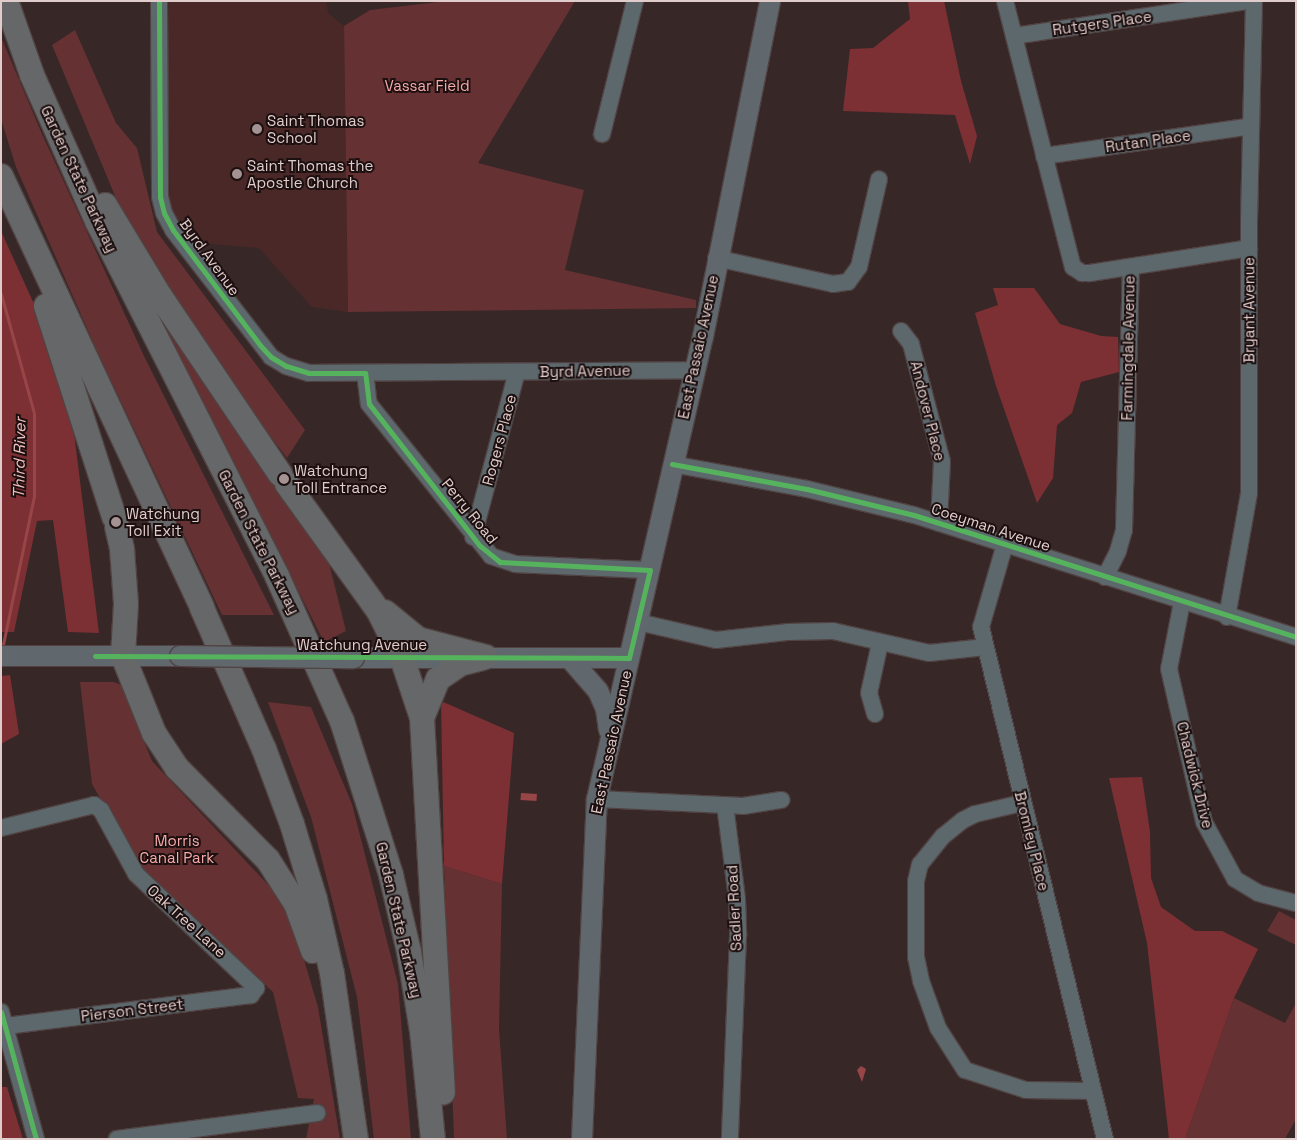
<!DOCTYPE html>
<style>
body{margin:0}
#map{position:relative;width:1297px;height:1140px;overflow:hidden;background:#382727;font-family:"Space Grotesk",sans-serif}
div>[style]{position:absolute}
.built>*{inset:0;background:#4a2828}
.green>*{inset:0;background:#653132}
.forest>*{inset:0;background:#7d3034}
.water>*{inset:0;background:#984547;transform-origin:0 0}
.stream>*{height:3px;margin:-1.5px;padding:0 1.5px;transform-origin:1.5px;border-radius:1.5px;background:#984547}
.roads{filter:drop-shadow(1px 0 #514343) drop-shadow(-1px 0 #514343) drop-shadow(0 1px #514343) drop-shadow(0 -1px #514343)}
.minor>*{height:16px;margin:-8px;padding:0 8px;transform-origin:8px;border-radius:8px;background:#5d686d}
.major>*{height:20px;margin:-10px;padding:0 10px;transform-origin:10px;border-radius:10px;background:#60686d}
.highway>*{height:24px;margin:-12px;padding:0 12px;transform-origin:12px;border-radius:12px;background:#666768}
.bridges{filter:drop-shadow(1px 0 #514343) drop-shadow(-1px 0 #514343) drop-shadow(0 1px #514343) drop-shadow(0 -1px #514343)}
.major-bridge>*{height:20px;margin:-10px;padding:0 10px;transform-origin:10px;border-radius:10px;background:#60686d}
.cycleway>*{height:5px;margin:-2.5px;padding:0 2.5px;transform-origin:2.5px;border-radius:2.5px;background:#56b35d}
.dots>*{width:14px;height:14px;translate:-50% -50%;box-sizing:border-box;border:2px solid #1c0f0f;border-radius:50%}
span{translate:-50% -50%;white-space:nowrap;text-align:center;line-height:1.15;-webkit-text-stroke:4px #1c0f0f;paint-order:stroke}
.street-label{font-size:15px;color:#e0cccb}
.park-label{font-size:15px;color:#f6abaa}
.poi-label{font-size:15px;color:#e0cccb}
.left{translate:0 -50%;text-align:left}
.water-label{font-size:16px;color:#f1bebc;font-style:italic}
.frame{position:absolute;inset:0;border:2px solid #e0cccb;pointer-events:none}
</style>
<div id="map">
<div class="built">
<i style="clip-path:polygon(167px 1px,326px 1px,328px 13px,344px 26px,348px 312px,312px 307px,259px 248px,188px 242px,170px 218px)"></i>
</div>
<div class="green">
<i style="clip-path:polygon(447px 1px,575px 1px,478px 163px,584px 190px,565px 270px,696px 300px,696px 308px,348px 312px,344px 26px,370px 10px)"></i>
<i style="clip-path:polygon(75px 30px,116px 123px,137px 148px,157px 232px,305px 430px,287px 458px,221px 372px,118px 203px,52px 45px)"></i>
<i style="clip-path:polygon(1px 37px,42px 134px,144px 356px,274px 615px,222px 615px,97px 351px,16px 167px,1px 119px)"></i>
<i style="clip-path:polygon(162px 321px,325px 547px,346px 631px,324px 642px)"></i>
<i style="clip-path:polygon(80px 682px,114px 682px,121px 685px,152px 761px,288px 906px,318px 1007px,340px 1139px,306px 1139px,314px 1099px,298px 1098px,273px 992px,144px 875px,92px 784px)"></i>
<i style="clip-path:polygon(268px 702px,311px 707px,352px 804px,398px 984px,411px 1139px,374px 1139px,357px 997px,311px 817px)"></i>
<i style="clip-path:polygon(444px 866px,502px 884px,499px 1029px,507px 1139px,454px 1139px)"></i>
<i style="clip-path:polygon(1279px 911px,1296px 920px,1296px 945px,1267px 931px)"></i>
<i style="clip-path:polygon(1234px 998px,1285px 1023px,1296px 1003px,1296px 1119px,1285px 1139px,1185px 1139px)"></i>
</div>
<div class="forest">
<i style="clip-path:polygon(908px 1px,944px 1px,961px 81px,977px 136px,970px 164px,955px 115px,843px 111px,850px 49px,873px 48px,910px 19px)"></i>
<i style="clip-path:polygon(1px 231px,67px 377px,99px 633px,68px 632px,53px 520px,37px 521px,14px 632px,1px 632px)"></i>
<i style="clip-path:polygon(993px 288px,1034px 288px,1060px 324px,1101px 336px,1118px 337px,1119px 372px,1081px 382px,1072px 413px,1057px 425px,1053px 478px,1037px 503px,996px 386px,975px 313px,998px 305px)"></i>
<i style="clip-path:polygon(10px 675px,19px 734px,1px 744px,1px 676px)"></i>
<i style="clip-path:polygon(441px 701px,514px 733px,502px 884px,444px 866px)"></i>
<i style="clip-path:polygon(1142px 777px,1150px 832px,1151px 878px,1161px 907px,1195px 931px,1222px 931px,1258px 949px,1234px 998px,1185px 1139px,1169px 1139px,1147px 943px,1109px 778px)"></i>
<i style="clip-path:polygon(1px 1087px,7px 1087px,23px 1139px,1px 1139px)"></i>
</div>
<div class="water">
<i style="left:521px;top:793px;width:16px;height:7px;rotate:4deg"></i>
<i style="clip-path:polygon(861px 1066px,866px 1069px,862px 1082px,857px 1070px)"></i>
</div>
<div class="stream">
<i style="left:1px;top:294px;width:123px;rotate:74.5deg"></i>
<i style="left:34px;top:413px;width:83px;rotate:90deg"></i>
<i style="left:34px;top:496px;width:156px;rotate:101.8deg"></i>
</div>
<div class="roads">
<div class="minor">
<i style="left:159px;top:1px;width:196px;rotate:89.7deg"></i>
<i style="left:160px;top:197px;width:16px;rotate:76deg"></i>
<i style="left:164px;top:213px;width:19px;rotate:62deg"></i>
<i style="left:173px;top:230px;width:160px;rotate:52.3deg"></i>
<i style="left:271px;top:357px;width:17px;rotate:31deg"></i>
<i style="left:286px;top:366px;width:24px;rotate:17deg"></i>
<i style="left:309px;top:373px;width:386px;rotate:-0.4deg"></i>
<i style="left:1005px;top:1px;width:275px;rotate:75.7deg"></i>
<i style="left:1073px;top:267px;width:11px;rotate:34deg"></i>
<i style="left:1082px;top:273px;width:8px"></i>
<i style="left:1090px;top:273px;width:161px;rotate:-8.9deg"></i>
<i style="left:1014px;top:36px;width:238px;rotate:-8.5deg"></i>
<i style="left:602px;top:134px;width:137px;rotate:-76.1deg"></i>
<i style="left:1044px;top:156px;width:209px;rotate:-8.2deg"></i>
<i style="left:716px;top:258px;width:120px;rotate:12.5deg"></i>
<i style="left:833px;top:284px;width:15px;rotate:-8deg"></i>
<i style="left:848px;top:282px;width:19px;rotate:-54deg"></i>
<i style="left:859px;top:267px;width:90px;rotate:-77.2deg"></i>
<i style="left:901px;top:331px;width:16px;rotate:52deg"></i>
<i style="left:911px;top:344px;width:121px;rotate:75.2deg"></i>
<i style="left:942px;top:461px;width:62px;rotate:92.8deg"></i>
<i style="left:365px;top:373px;width:31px;rotate:83deg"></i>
<i style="left:369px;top:404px;width:195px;rotate:51.2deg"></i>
<i style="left:491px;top:556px;width:26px;rotate:18deg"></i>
<i style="left:516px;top:564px;width:134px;rotate:2.6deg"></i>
<i style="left:672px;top:464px;width:137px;rotate:10.5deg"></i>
<i style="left:807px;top:489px;width:110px;rotate:13.7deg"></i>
<i style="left:914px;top:515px;width:401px;rotate:17.7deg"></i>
<i style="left:473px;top:537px;width:171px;rotate:-75.1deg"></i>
<i style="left:1005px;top:544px;width:86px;rotate:106.1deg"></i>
<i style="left:981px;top:627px;width:527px;rotate:76.39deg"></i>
<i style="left:1105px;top:577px;width:29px;rotate:-63deg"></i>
<i style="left:1118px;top:551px;width:22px;rotate:-74deg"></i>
<i style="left:1124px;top:530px;width:262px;rotate:-88.5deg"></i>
<i style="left:1182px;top:602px;width:68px;rotate:101deg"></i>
<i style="left:1169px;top:669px;width:157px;rotate:77.1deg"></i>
<i style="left:1204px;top:822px;width:65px;rotate:61.5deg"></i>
<i style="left:1235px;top:879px;width:27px;rotate:31deg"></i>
<i style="left:1258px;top:893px;width:39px;rotate:15deg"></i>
<i style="left:1227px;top:617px;width:126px;rotate:-79.9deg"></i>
<i style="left:1249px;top:493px;width:272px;rotate:-90deg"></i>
<i style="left:1249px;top:221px;width:220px;rotate:-88.7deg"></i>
<i style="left:638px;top:622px;width:80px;rotate:13deg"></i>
<i style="left:716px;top:640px;width:71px;rotate:-6.4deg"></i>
<i style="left:787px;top:632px;width:46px;rotate:-1.2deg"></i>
<i style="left:833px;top:631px;width:98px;rotate:12.9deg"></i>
<i style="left:929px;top:653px;width:57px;rotate:-6deg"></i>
<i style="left:875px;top:714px;width:22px;rotate:-106deg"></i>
<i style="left:869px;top:693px;width:51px;rotate:-77.6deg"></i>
<i style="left:597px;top:799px;width:146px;rotate:2.7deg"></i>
<i style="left:743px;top:806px;width:39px;rotate:-9deg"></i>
<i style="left:1022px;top:803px;width:48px;rotate:166.8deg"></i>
<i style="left:975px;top:814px;width:13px;rotate:153deg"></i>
<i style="left:963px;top:820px;width:26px;rotate:141deg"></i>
<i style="left:943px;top:836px;width:36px;rotate:129deg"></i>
<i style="left:920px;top:864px;width:18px;rotate:103deg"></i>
<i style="left:916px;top:882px;width:75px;rotate:90deg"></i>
<i style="left:916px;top:957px;width:25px;rotate:78deg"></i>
<i style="left:921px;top:981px;width:50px;rotate:70.1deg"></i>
<i style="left:938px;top:1028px;width:50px;rotate:57.3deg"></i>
<i style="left:965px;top:1070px;width:64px;rotate:18.2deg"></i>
<i style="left:1026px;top:1090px;width:67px;rotate:0.9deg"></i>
<i style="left:725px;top:805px;width:95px;rotate:82.7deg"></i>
<i style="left:737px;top:899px;width:37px;rotate:88deg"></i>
<i style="left:738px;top:936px;width:203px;rotate:92.3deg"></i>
<i style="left:1px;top:828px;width:96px;rotate:-13.9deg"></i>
<i style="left:94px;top:805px;width:9px;rotate:36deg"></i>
<i style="left:101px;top:810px;width:73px;rotate:61.3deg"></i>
<i style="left:136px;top:874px;width:166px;rotate:43.5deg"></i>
<i style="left:256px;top:988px;width:9px;rotate:126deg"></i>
<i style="left:251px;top:995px;width:248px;rotate:172.8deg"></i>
<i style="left:1px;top:1012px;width:132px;rotate:74.6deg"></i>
<i style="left:117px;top:1139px;width:202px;rotate:-7.4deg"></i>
</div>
<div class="major">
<i style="left:1px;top:656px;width:179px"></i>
<i style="left:354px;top:658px;width:275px"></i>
<i style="left:571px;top:660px;width:41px;rotate:48.9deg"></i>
<i style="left:598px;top:691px;width:20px;rotate:66deg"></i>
<i style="left:606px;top:709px;width:21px;rotate:82deg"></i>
<i style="left:582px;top:1139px;width:340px;rotate:-87.5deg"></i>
<i style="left:597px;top:799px;width:474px;rotate:-77.1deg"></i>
<i style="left:703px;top:337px;width:343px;rotate:-78.7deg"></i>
</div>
<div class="highway">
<i style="left:6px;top:1px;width:78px;rotate:70.6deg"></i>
<i style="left:32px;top:75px;width:160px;rotate:66deg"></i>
<i style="left:97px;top:221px;width:398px;rotate:63.1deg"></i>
<i style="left:277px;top:576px;width:159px;rotate:65.9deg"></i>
<i style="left:342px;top:721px;width:162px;rotate:72.3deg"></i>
<i style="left:391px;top:875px;width:79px;rotate:76.8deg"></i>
<i style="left:409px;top:952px;width:80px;rotate:80.7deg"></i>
<i style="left:422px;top:1031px;width:109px;rotate:84.2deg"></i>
<i style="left:1px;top:176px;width:476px;rotate:65deg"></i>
<i style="left:202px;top:608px;width:154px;rotate:66.3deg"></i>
<i style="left:264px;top:749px;width:80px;rotate:69.5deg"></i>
<i style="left:292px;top:824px;width:78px;rotate:73deg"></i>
<i style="left:315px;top:899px;width:76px;rotate:77.1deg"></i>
<i style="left:332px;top:973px;width:168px;rotate:81.8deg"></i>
<i style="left:105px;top:205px;width:106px;rotate:58.9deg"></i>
<i style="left:160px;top:296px;width:215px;rotate:56deg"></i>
<i style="left:46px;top:306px;width:222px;rotate:72.1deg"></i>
<i style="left:287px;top:484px;width:155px;rotate:54.2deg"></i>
<i style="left:378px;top:610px;width:54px;rotate:63.4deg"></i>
<i style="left:402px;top:658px;width:63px;rotate:71.6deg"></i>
<i style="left:422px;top:718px;width:375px;rotate:86.8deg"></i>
<i style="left:117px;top:527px;width:23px;rotate:77deg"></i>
<i style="left:122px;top:549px;width:55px;rotate:85.8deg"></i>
<i style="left:126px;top:604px;width:52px;rotate:93.3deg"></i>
<i style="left:123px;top:656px;width:83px;rotate:68.1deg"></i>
<i style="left:154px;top:733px;width:42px;rotate:56.7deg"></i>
<i style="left:177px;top:768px;width:129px;rotate:45.3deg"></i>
<i style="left:268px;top:860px;width:52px;rotate:57.5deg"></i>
<i style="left:296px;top:904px;width:50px;rotate:70.1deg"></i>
<i style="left:385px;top:612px;width:43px;rotate:39.3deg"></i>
<i style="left:418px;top:639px;width:70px;rotate:14.8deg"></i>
<i style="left:422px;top:718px;width:42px;rotate:-67.7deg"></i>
<i style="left:438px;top:679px;width:27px;rotate:-34deg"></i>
<i style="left:460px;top:664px;width:24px;rotate:-15deg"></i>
</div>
</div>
<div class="bridges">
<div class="major-bridge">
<i style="left:180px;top:656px;width:174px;rotate:0.7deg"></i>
</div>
</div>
<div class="cycleway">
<i style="left:672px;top:464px;width:137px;rotate:10.5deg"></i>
<i style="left:807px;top:489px;width:110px;rotate:13.7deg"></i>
<i style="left:914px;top:515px;width:401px;rotate:17.7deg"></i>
<i style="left:95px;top:656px;width:534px;rotate:0.21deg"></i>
<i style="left:629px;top:658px;width:90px;rotate:-76.6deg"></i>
<i style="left:650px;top:570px;width:150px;rotate:-176.9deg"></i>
<i style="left:500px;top:562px;width:26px;rotate:-141deg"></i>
<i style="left:480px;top:546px;width:180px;rotate:-128deg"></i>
<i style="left:369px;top:404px;width:31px;rotate:-97deg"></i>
<i style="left:365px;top:373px;width:56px;rotate:180deg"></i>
<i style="left:309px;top:373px;width:24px;rotate:-163deg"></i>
<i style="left:286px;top:366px;width:17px;rotate:-149deg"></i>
<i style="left:271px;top:357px;width:16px;rotate:-133deg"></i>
<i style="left:260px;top:345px;width:144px;rotate:-127.1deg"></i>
<i style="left:173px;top:230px;width:19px;rotate:-118deg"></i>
<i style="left:164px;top:213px;width:16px;rotate:-104deg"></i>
<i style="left:160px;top:197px;width:196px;rotate:-90.3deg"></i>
<i style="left:1px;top:1012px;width:132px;rotate:74.6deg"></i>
</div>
<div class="dots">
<i style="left:257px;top:129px;background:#a59292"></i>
<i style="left:237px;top:174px;background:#a59292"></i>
<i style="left:284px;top:479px;background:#a59292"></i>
<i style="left:116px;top:522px;background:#a59292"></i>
</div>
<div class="street-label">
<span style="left:1102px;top:23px;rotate:-8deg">Rutgers Place</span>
<span style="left:1148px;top:141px;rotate:-8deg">Rutan Place</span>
<span style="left:79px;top:179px;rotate:65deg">Garden State Parkway</span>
<span style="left:210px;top:257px;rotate:54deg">Byrd Avenue</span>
<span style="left:1249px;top:310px;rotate:-90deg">Bryant Avenue</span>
<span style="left:698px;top:347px;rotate:-78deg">East Passaic Avenue</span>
<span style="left:1128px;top:348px;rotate:-89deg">Farmingdale Avenue</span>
<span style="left:585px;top:371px;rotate:-1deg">Byrd Avenue</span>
<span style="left:928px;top:411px;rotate:76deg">Andover Place</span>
<span style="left:499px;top:440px;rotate:-75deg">Rogers Place</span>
<span style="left:470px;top:511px;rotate:51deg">Perry Road</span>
<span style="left:991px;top:527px;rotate:18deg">Coeyman Avenue</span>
<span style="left:259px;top:542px;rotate:63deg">Garden State Parkway</span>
<span style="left:362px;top:645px">Watchung Avenue</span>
<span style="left:611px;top:742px;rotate:-78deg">East Passaic Avenue</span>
<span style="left:1195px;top:775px;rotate:76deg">Chadwick Drive</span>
<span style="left:1032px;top:841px;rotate:76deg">Bromley Place</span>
<span style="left:734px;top:908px;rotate:-93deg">Sadler Road</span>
<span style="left:399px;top:920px;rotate:77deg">Garden State Parkway</span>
<span style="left:187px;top:921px;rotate:42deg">Oak Tree Lane</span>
<span style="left:132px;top:1010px;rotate:-7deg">Pierson Street</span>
</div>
<div class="park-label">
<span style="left:427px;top:86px">Vassar Field</span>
<span style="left:177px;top:849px">Morris<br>Canal Park</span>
</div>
<div class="poi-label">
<span class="left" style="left:267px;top:129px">Saint Thomas<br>School</span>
<span class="left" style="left:247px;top:174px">Saint Thomas the<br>Apostle Church</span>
<span class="left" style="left:294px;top:479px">Watchung<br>Toll Entrance</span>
<span class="left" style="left:126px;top:522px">Watchung<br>Toll Exit</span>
</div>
<div class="water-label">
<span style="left:20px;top:458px;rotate:-89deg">Third River</span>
</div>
<div class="frame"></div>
</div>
